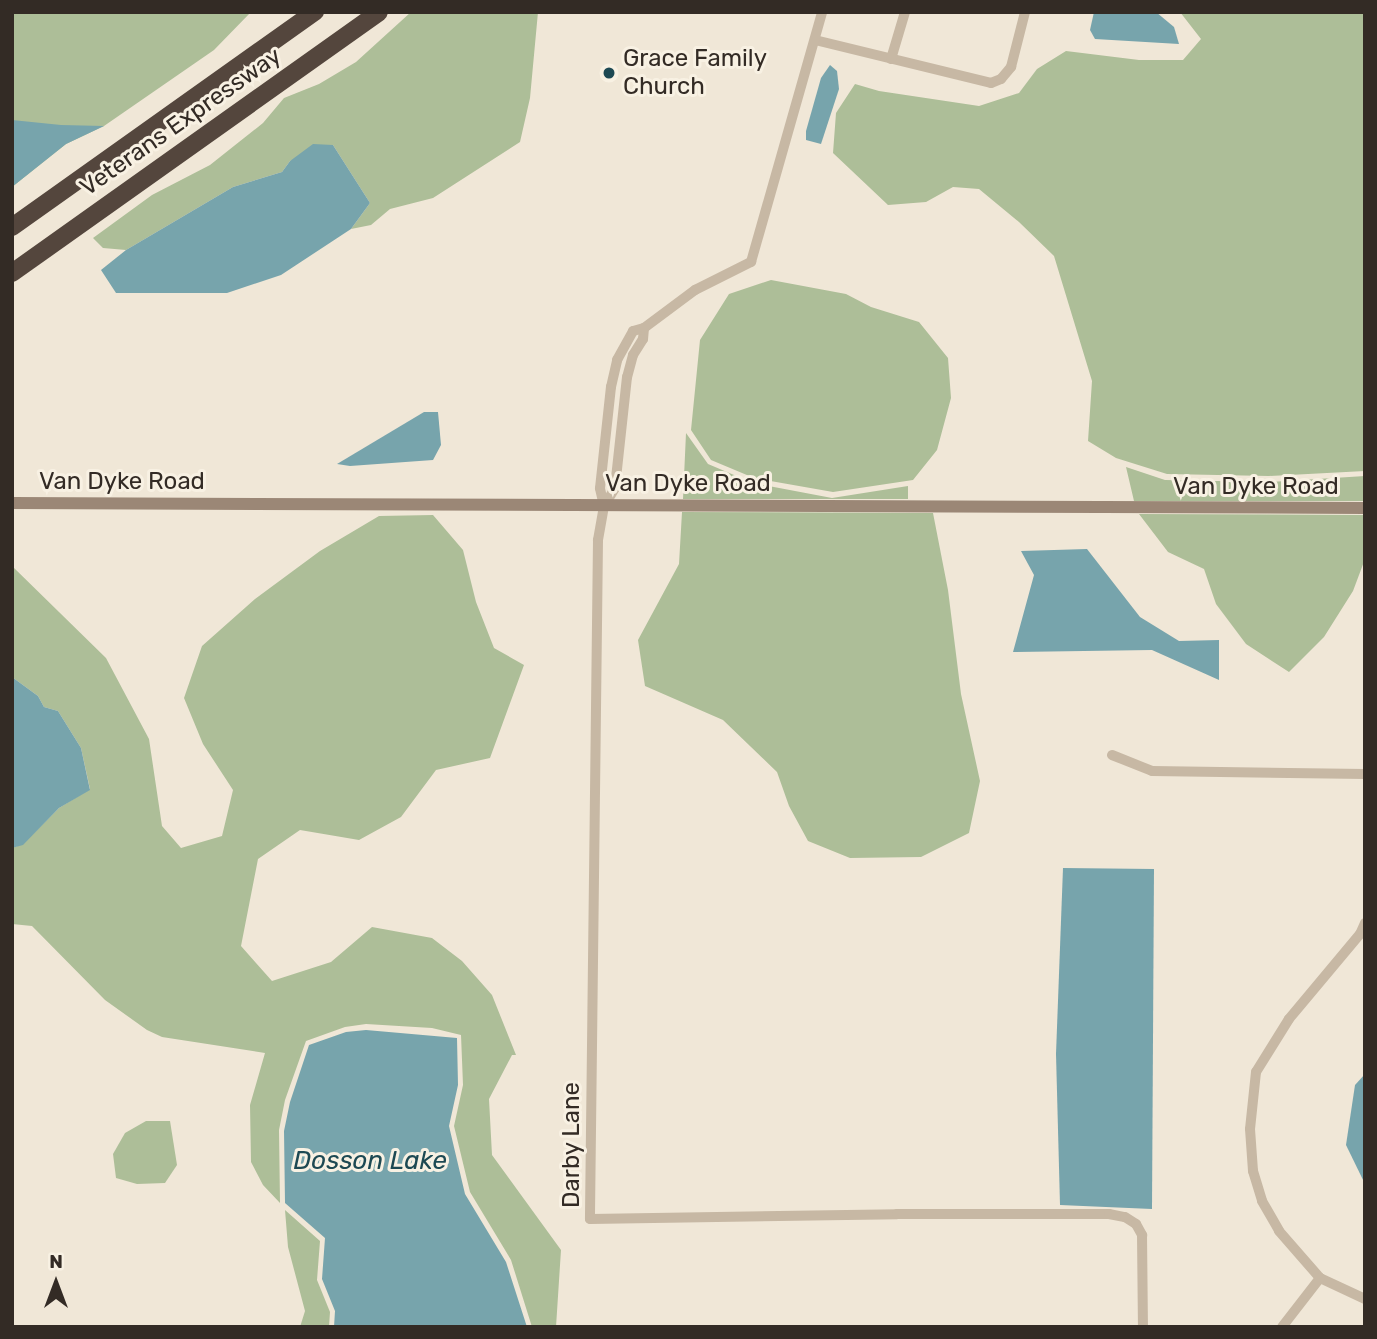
<!DOCTYPE html>
<style>
body{margin:0}
#map{position:relative;width:1377px;height:1339px;overflow:hidden;background:#f0e7d7;font-family:Rubik,sans-serif}
div>[style]{position:absolute}
.green>*{inset:0;background:#adbe98}
.water>*{inset:0;background:#77a4ac}
.street>*{height:10px;margin:-5px;padding:0 5px;transform-origin:5px;border-radius:5px;background:#c7b8a4}
.secondary>*{height:12px;margin:-6px;padding:0 6px;transform-origin:6px;border-radius:6px;background:#9b8776}
.highway>*{height:18px;margin:-9px;padding:0 9px;transform-origin:9px;border-radius:9px;background:#54463d}
.dots>*{width:19px;height:19px;translate:-50% -50%;box-sizing:border-box;border:4px solid #f8f1e3;border-radius:50%}
span{translate:-50% -50%;white-space:nowrap;text-align:center;line-height:1.15;-webkit-text-stroke:6px #f8f1e3;paint-order:stroke}
.poi-label{font-size:24px;color:#332b25}
.left{translate:0 -50%;text-align:left}
.street-label{font-size:24px;color:#332b25}
.water-label{font-size:26px;color:#1d4953;font-style:italic}
.frame{position:absolute;inset:0;border:14px solid #332b25;pointer-events:none}
.north{position:absolute;left:21px;top:1248px;width:70px;height:70px;-webkit-text-stroke:5px #f8f1e3;paint-order:stroke;rotate:0deg;font-size:19px;font-weight:700;line-height:28px;text-align:center;color:#332b25}
.north::after{content:'';display:block;margin:auto;width:24px;height:32px;background:#332b25;clip-path:polygon(50% 0,100% 100%,50% 72%,0 100%)}
</style>
<div id="map">
<div class="green">
<i style="clip-path:polygon(12px 12px,251px 12px,214px 50px,104px 126px,66px 144px,12px 187px)"></i>
<i style="clip-path:polygon(411px 12px,538px 12px,530px 98px,520px 142px,433px 198px,390px 209px,371px 225px,351px 229px,370px 203px,333px 145px,290px 161px,282px 172px,233px 187px,126px 250px,103px 248px,93px 238px,152px 195px,210px 165px,263px 123px,284px 98px,319px 84px,356px 62px)"></i>
<i style="clip-path:polygon(1180px 12px,1365px 12px,1365px 471px,1269px 476px,1167px 474px,1116px 458px,1088px 441px,1092px 381px,1054px 256px,1019px 222px,979px 189px,953px 187px,926px 202px,888px 205px,833px 153px,836px 113px,855px 84px,879px 91px,979px 106px,1019px 93px,1037px 69px,1066px 51px,1139px 60px,1183px 60px,1201px 39px)"></i>
<i style="clip-path:polygon(771px 280px,846px 294px,871px 307px,919px 322px,948px 358px,951px 398px,937px 450px,913px 480px,833px 492px,754px 478px,711px 460px,691px 430px,700px 340px,729px 294px)"></i>
<i style="clip-path:polygon(686px 433px,708px 464px,753px 483px,832px 498px,908px 486px,908px 499px,683px 499px)"></i>
<i style="clip-path:polygon(1126px 467px,1165px 480px,1269px 482px,1365px 476px,1365px 501px,1134px 501px)"></i>
<i style="clip-path:polygon(682px 512px,933px 513px,948px 590px,961px 694px,980px 781px,969px 833px,921px 857px,850px 858px,808px 841px,789px 806px,777px 772px,723px 720px,645px 686px,638px 640px,679px 564px)"></i>
<i style="clip-path:polygon(1139px 514px,1365px 515px,1365px 559px,1353px 591px,1324px 637px,1289px 672px,1246px 644px,1216px 604px,1204px 569px,1168px 552px)"></i>
<i style="clip-path:polygon(433px 515px,463px 550px,476px 602px,494px 648px,524px 665px,490px 758px,436px 770px,401px 817px,359px 840px,300px 830px,258px 859px,241px 946px,272px 981px,331px 962px,372px 927px,432px 938px,462px 961px,492px 995px,516px 1055px,512px 1055px,489px 1099px,492px 1155px,561px 1250px,556px 1327px,532px 1327px,511px 1260px,470px 1192px,454px 1126px,463px 1085px,461px 1035px,432px 1028px,366px 1024px,345px 1027px,306px 1041px,285px 1100px,279px 1130px,280px 1203px,263px 1185px,251px 1162px,250px 1105px,265px 1053px,162px 1037px,147px 1030px,105px 1000px,32px 926px,12px 924px,12px 848px,23px 844px,59px 808px,90px 789px,81px 748px,58px 711px,44px 707px,38px 696px,12px 677px,12px 566px,106px 658px,149px 739px,162px 826px,181px 848px,222px 836px,233px 790px,203px 744px,184px 698px,202px 646px,255px 599px,320px 551px,379px 516px)"></i>
<i style="clip-path:polygon(146px 1121px,170px 1121px,177px 1165px,165px 1183px,137px 1184px,116px 1178px,113px 1154px,125px 1133px)"></i>
<i style="clip-path:polygon(285px 1210px,320px 1241px,317px 1280px,330px 1312px,329px 1327px,300px 1327px,305px 1311px,288px 1247px)"></i>
</div>
<div class="water">
<i style="clip-path:polygon(1094px 12px,1156px 12px,1174px 27px,1179px 44px,1095px 39px,1090px 30px)"></i>
<i style="clip-path:polygon(830px 65px,837px 71px,839px 89px,821px 144px,806px 140px,806px 131px,821px 78px)"></i>
<i style="clip-path:polygon(12px 120px,61px 125px,104px 126px,66px 144px,12px 187px)"></i>
<i style="clip-path:polygon(313px 144px,333px 145px,370px 203px,351px 229px,281px 275px,227px 293px,116px 293px,101px 270px,126px 250px,233px 187px,282px 172px,290px 161px)"></i>
<i style="clip-path:polygon(424px 412px,438px 412px,441px 445px,433px 460px,350px 466px,337px 464px)"></i>
<i style="clip-path:polygon(1087px 549px,1140px 617px,1179px 641px,1219px 640px,1219px 680px,1152px 650px,1013px 652px,1034px 575px,1021px 551px)"></i>
<i style="clip-path:polygon(12px 677px,38px 696px,44px 707px,58px 711px,81px 748px,90px 790px,59px 808px,23px 845px,12px 848px)"></i>
<i style="clip-path:polygon(1063px 868px,1154px 869px,1152px 1209px,1060px 1205px,1056px 1054px)"></i>
<i style="clip-path:polygon(366px 1030px,457px 1038px,458px 1085px,449px 1126px,465px 1194px,506px 1262px,527px 1327px,334px 1327px,335px 1311px,322px 1279px,325px 1238px,285px 1203px,284px 1131px,290px 1102px,309px 1045px,346px 1032px)"></i>
<i style="clip-path:polygon(1365px 1074px,1365px 1184px,1346px 1145px,1355px 1085px)"></i>
</div>
<div class="street">
<i style="left:815px;top:40px;width:181px;rotate:13.7deg"></i>
<i style="left:991px;top:83px;width:11px;rotate:-22deg"></i>
<i style="left:1001px;top:79px;width:16px;rotate:-50deg"></i>
<i style="left:1011px;top:67px;width:57px;rotate:-75.7deg"></i>
<i style="left:891px;top:59px;width:49px;rotate:-73.4deg"></i>
<i style="left:644px;top:328px;width:11px;rotate:95deg"></i>
<i style="left:643px;top:339px;width:19px;rotate:122deg"></i>
<i style="left:633px;top:355px;width:23px;rotate:105deg"></i>
<i style="left:627px;top:377px;width:112px;rotate:96.2deg"></i>
<i style="left:615px;top:488px;width:21px;rotate:121deg"></i>
<i style="left:604px;top:506px;width:35px;rotate:100deg"></i>
<i style="left:598px;top:540px;width:679px;rotate:90.68deg"></i>
<i style="left:590px;top:1219px;width:307px;rotate:-0.9deg"></i>
<i style="left:897px;top:1214px;width:212px"></i>
<i style="left:1109px;top:1214px;width:16px;rotate:11deg"></i>
<i style="left:1125px;top:1217px;width:13px;rotate:32deg"></i>
<i style="left:1136px;top:1224px;width:13px;rotate:61deg"></i>
<i style="left:1142px;top:1235px;width:92px;rotate:89.4deg"></i>
<i style="left:604px;top:506px;width:18px;rotate:-103deg"></i>
<i style="left:600px;top:488px;width:102px;rotate:-83.8deg"></i>
<i style="left:611px;top:387px;width:28px;rotate:-77deg"></i>
<i style="left:617px;top:360px;width:33px;rotate:-61deg"></i>
<i style="left:633px;top:331px;width:11px;rotate:-15deg"></i>
<i style="left:644px;top:328px;width:64px;rotate:-36.7deg"></i>
<i style="left:695px;top:290px;width:63px;rotate:-26.6deg"></i>
<i style="left:751px;top:262px;width:260px;rotate:-74.1deg"></i>
<i style="left:1112px;top:755px;width:43px;rotate:21.8deg"></i>
<i style="left:1152px;top:771px;width:213px;rotate:0.8deg"></i>
<i style="left:1365px;top:923px;width:12px;rotate:114deg"></i>
<i style="left:1360px;top:934px;width:111px;rotate:129.9deg"></i>
<i style="left:1289px;top:1019px;width:62px;rotate:121.9deg"></i>
<i style="left:1256px;top:1072px;width:57px;rotate:96deg"></i>
<i style="left:1250px;top:1129px;width:42px;rotate:85.9deg"></i>
<i style="left:1253px;top:1171px;width:31px;rotate:73deg"></i>
<i style="left:1262px;top:1201px;width:34px;rotate:60deg"></i>
<i style="left:1279px;top:1231px;width:62px;rotate:48.9deg"></i>
<i style="left:1320px;top:1278px;width:50px;rotate:25deg"></i>
<i style="left:1282px;top:1327px;width:62px;rotate:-52.2deg"></i>
</div>
<div class="secondary">
<i style="left:12px;top:503px;width:1353px;rotate:0.21deg"></i>
</div>
<div class="highway">
<i style="left:12px;top:227px;width:372px;rotate:-35.4deg"></i>
<i style="left:12px;top:273px;width:450px;rotate:-35.4deg"></i>
</div>
<div class="dots">
<i style="left:609px;top:73px;background:#1d4953"></i>
</div>
<div class="poi-label">
<span class="left" style="left:623px;top:73px">Grace Family<br>Church</span>
</div>
<div class="street-label">
<span style="left:181px;top:122px;rotate:-35deg">Veterans Expressway</span>
<span style="left:122px;top:482px">Van Dyke Road</span>
<span style="left:688px;top:484px">Van Dyke Road</span>
<span style="left:1256px;top:487px">Van Dyke Road</span>
<span style="left:572px;top:1145px;rotate:-90deg">Darby Lane</span>
</div>
<div class="water-label">
<span style="left:370px;top:1161px">Dosson Lake</span>
</div>
<div class="frame"></div>
<div class="north">N</div>
</div>
